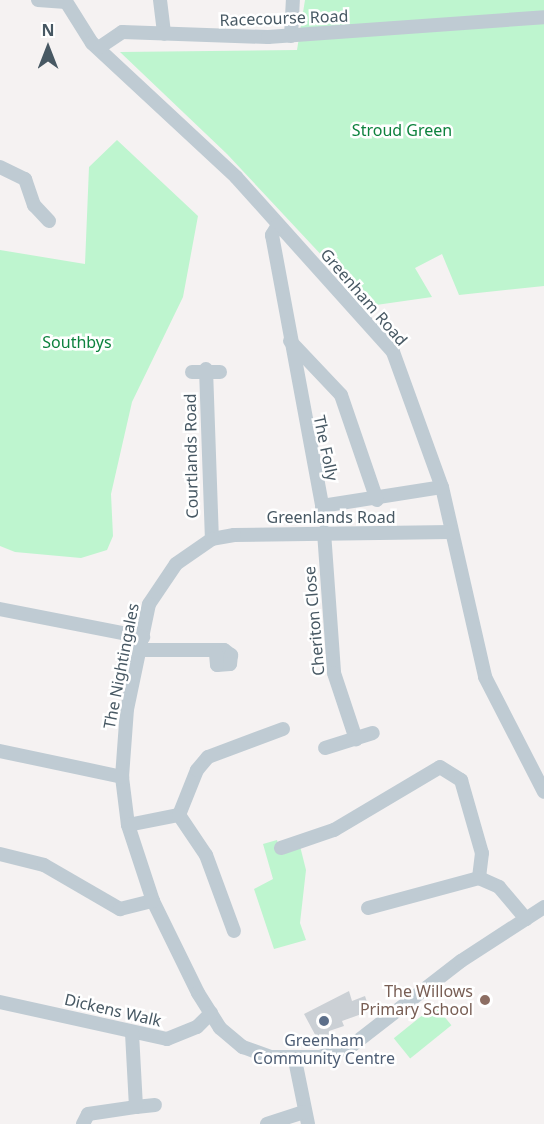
<!DOCTYPE html>
<style>
body{margin:0}
#map{position:relative;width:544px;height:1124px;overflow:hidden;background:#f5f2f2;font-family:"Noto Sans",sans-serif}
div>[style]{position:absolute}
.green>*{inset:0;background:#bef5cf;transform-origin:0 0}
.building>*{inset:0;background:#cbd0d5}
.minor>*{height:14px;margin:-7px;padding:0 7px;transform-origin:7px;border-radius:7px;background:#bfcbd3}
.dots>*{width:16px;height:16px;translate:-50% -50%;box-sizing:border-box;border:3px solid #fff;border-radius:50%}
span{translate:-50% -50%;white-space:nowrap;text-align:center;line-height:1.15;-webkit-text-stroke:5px #fff;paint-order:stroke}
.street-label{font-size:16px;color:#475863}
.park-label{font-size:16px;color:#0d823e}
.education-label{font-size:16px;color:#785e54}
.right{translate:-100% -50%;text-align:right}
.service-label{font-size:16px;color:#4e5e75}
.north{position:absolute;left:18px;top:18px;width:60px;height:60px;-webkit-text-stroke:4px #fff;paint-order:stroke;rotate:0deg;font-size:16px;font-weight:700;line-height:24px;text-align:center;color:#475863}
.north::after{content:'';display:block;margin:auto;width:21px;height:27px;background:#475863;clip-path:polygon(50% 0,100% 100%,50% 72%,0 100%)}
</style>
<div id="map">
<div class="green">
<i style="clip-path:polygon(305px 0,544px 0,544px 286px,459px 295px,442px 254px,415px 268px,432px 297px,369px 306px,227px 154px,120px 52px,297px 50px)"></i>
<i style="clip-path:polygon(117px 140px,198px 216px,183px 297px,132px 402px,111px 494px,113px 536px,107px 550px,81px 558px,15px 552px,0 546px,0 250px,85px 264px,89px 167px)"></i>
<i style="clip-path:polygon(277px 840px,282px 855px,300px 846px,306px 870px,300px 923px,306px 940px,274px 949px,254px 889px,273px 879px,263px 844px)"></i>
<i style="left:435px;top:1005px;width:26px;height:53px;rotate:51deg"></i>
</div>
<div class="building">
<i style="clip-path:polygon(349px 991px,352px 1001px,365px 996px,370px 1011px,342px 1021px,344px 1026px,329px 1031px,331px 1038px,319px 1042px,304px 1014px)"></i>
</div>
<div class="minor">
<i style="left:38px;top:0;width:28px;rotate:4deg"></i>
<i style="left:65px;top:0;width:51px;rotate:57.9deg"></i>
<i style="left:92px;top:43px;width:197px;rotate:42.9deg"></i>
<i style="left:236px;top:177px;width:235px;rotate:48.1deg"></i>
<i style="left:393px;top:352px;width:144px;rotate:70.1deg"></i>
<i style="left:442px;top:487px;width:195px;rotate:77.2deg"></i>
<i style="left:485px;top:677px;width:129px;rotate:62.8deg"></i>
<i style="left:160px;top:0;width:34px;rotate:83deg"></i>
<i style="left:291px;top:36px;width:36px;rotate:-87deg"></i>
<i style="left:100px;top:47px;width:27px;rotate:-34deg"></i>
<i style="left:122px;top:32px;width:146px;rotate:2deg"></i>
<i style="left:268px;top:37px;width:277px;rotate:-4.1deg"></i>
<i style="left:0;top:167px;width:28px;rotate:26deg"></i>
<i style="left:25px;top:179px;width:28px;rotate:71deg"></i>
<i style="left:34px;top:205px;width:22px;rotate:47deg"></i>
<i style="left:278px;top:225px;width:12px;rotate:121deg"></i>
<i style="left:272px;top:235px;width:276px;rotate:79.5deg"></i>
<i style="left:322px;top:506px;width:121px;rotate:-9deg"></i>
<i style="left:290px;top:341px;width:74px;rotate:46.6deg"></i>
<i style="left:341px;top:395px;width:111px;rotate:71.1deg"></i>
<i style="left:206px;top:369px;width:170px;rotate:88deg"></i>
<i style="left:192px;top:372px;width:28px"></i>
<i style="left:324px;top:532px;width:141px;rotate:85.9deg"></i>
<i style="left:334px;top:673px;width:70px;rotate:71.6deg"></i>
<i style="left:451px;top:532px;width:217px;rotate:179.2deg"></i>
<i style="left:234px;top:535px;width:22px;rotate:170deg"></i>
<i style="left:212px;top:539px;width:44px;rotate:145.2deg"></i>
<i style="left:176px;top:564px;width:48px;rotate:124deg"></i>
<i style="left:149px;top:604px;width:107px;rotate:101.8deg"></i>
<i style="left:127px;top:709px;width:68px;rotate:94.2deg"></i>
<i style="left:122px;top:777px;width:48px;rotate:82.9deg"></i>
<i style="left:128px;top:825px;width:80px;rotate:71.8deg"></i>
<i style="left:153px;top:901px;width:102px;rotate:63.9deg"></i>
<i style="left:198px;top:993px;width:41px;rotate:57.8deg"></i>
<i style="left:220px;top:1028px;width:30px;rotate:40deg"></i>
<i style="left:243px;top:1047px;width:29px;rotate:20deg"></i>
<i style="left:270px;top:1057px;width:50px"></i>
<i style="left:320px;top:1057px;width:32px;rotate:-18deg"></i>
<i style="left:350px;top:1047px;width:140px;rotate:-37.8deg"></i>
<i style="left:461px;top:961px;width:99px;rotate:-33deg"></i>
<i style="left:0;top:609px;width:146px;rotate:11.1deg"></i>
<i style="left:141px;top:650px;width:83px"></i>
<i style="left:224px;top:650px;width:9px;rotate:36deg"></i>
<i style="left:231px;top:655px;width:9px;rotate:96deg"></i>
<i style="left:230px;top:664px;width:13px;rotate:176deg"></i>
<i style="left:217px;top:665px;width:12px;rotate:-95deg"></i>
<i style="left:325px;top:748px;width:50px;rotate:-17.4deg"></i>
<i style="left:0;top:751px;width:125px;rotate:12deg"></i>
<i style="left:179px;top:815px;width:48px;rotate:56deg"></i>
<i style="left:206px;top:855px;width:81px;rotate:69.8deg"></i>
<i style="left:128px;top:825px;width:52px;rotate:-11.1deg"></i>
<i style="left:179px;top:815px;width:48px;rotate:-68.2deg"></i>
<i style="left:197px;top:770px;width:17px;rotate:-50deg"></i>
<i style="left:208px;top:757px;width:80px;rotate:-20.5deg"></i>
<i style="left:281px;top:848px;width:56px;rotate:-18.8deg"></i>
<i style="left:334px;top:830px;width:123px;rotate:-30.7deg"></i>
<i style="left:440px;top:767px;width:25px;rotate:32deg"></i>
<i style="left:461px;top:780px;width:76px;rotate:74deg"></i>
<i style="left:482px;top:853px;width:25px;rotate:97deg"></i>
<i style="left:0;top:854px;width:45px;rotate:14deg"></i>
<i style="left:44px;top:865px;width:88px;rotate:30.1deg"></i>
<i style="left:120px;top:909px;width:34px;rotate:-14deg"></i>
<i style="left:368px;top:908px;width:115px;rotate:-15.1deg"></i>
<i style="left:479px;top:878px;width:22px;rotate:24deg"></i>
<i style="left:499px;top:887px;width:42px;rotate:49.8deg"></i>
<i style="left:0;top:1002px;width:171px;rotate:12.5deg"></i>
<i style="left:167px;top:1039px;width:32px;rotate:-22deg"></i>
<i style="left:197px;top:1027px;width:20px;rotate:-45deg"></i>
<i style="left:295px;top:1060px;width:65px;rotate:78.5deg"></i>
<i style="left:136px;top:1107px;width:19px;rotate:-6deg"></i>
<i style="left:83px;top:1124px;width:11px;rotate:-63deg"></i>
<i style="left:88px;top:1114px;width:49px;rotate:-8.3deg"></i>
<i style="left:136px;top:1107px;width:75px;rotate:-93.1deg"></i>
<i style="left:267px;top:1124px;width:38px;rotate:-18deg"></i>
</div>
<div class="dots">
<i style="left:485px;top:1000px;background:#8d6e63"></i>
<i style="left:324px;top:1021px;background:#5c6f8a"></i>
</div>
<div class="street-label">
<span style="left:284px;top:18px;rotate:-2deg">Racecourse Road</span>
<span style="left:364px;top:297px;rotate:49deg">Greenham Road</span>
<span style="left:326px;top:448px;rotate:78deg">The Folly</span>
<span style="left:191px;top:456px;rotate:-91deg">Courtlands Road</span>
<span style="left:331px;top:517px">Greenlands Road</span>
<span style="left:314px;top:621px;rotate:-95deg">Cheriton Close</span>
<span style="left:121px;top:666px;rotate:-79deg">The Nightingales</span>
<span style="left:113px;top:1010px;rotate:13deg">Dickens Walk</span>
</div>
<div class="park-label">
<span style="left:402px;top:130px">Stroud Green</span>
<span style="left:77px;top:342px">Southbys</span>
</div>
<div class="education-label">
<span class="right" style="left:473px;top:1000px">The Willows<br>Primary School</span>
</div>
<div class="service-label">
<span style="left:324px;top:1049px">Greenham<br>Community Centre</span>
</div>
<div class="north">N</div>
</div>
